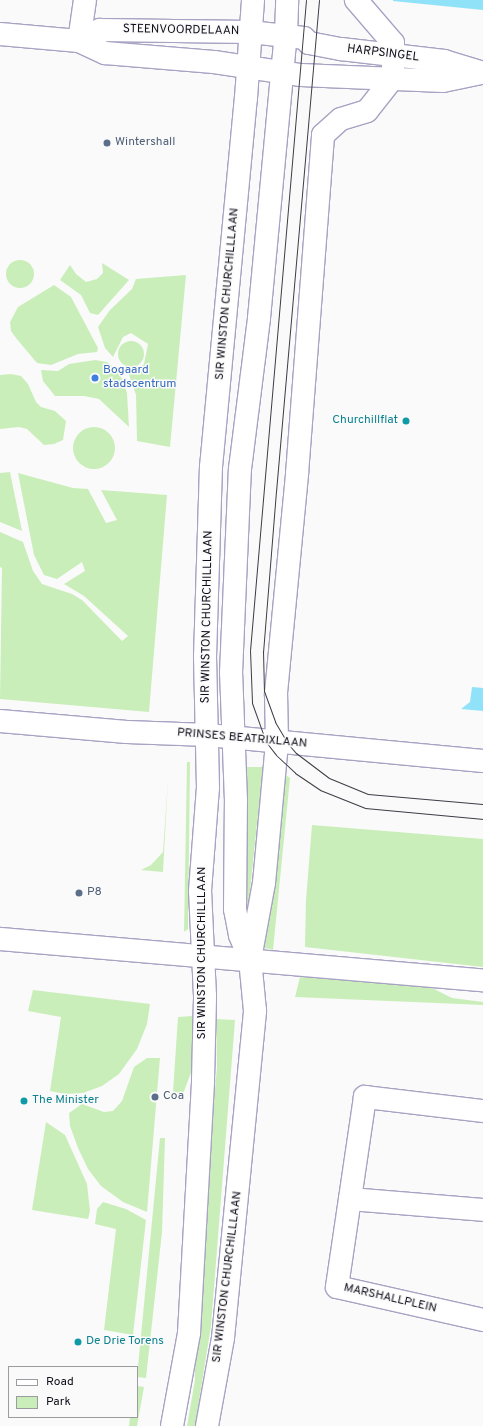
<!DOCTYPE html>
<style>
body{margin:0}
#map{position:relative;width:483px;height:1426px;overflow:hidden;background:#fafafa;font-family:Overpass,sans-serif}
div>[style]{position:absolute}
.green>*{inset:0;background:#caeeb9}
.round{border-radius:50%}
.water>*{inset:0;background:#90e2f8}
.roads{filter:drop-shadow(1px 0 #a8a2c3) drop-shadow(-1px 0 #a8a2c3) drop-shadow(0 1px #a8a2c3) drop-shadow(0 -1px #a8a2c3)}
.minor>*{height:22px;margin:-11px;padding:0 11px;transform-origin:11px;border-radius:11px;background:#fff}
.tertiary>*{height:22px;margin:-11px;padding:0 11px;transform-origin:11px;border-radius:11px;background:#fff}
.secondary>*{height:22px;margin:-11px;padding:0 11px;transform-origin:11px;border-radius:11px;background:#fff}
.tram>*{height:1px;margin:-0.5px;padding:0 0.5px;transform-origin:0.5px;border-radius:0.5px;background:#3e3c45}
.dots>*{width:11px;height:11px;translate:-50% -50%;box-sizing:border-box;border:2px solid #fafafa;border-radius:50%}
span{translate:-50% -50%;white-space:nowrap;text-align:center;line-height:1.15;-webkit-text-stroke:3px #fafafa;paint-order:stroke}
.street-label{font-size:12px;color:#100d19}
.service-label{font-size:12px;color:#4e5e75}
.left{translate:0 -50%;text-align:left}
.shop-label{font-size:12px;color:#366cbe}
.culture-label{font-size:12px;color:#0d838f}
.right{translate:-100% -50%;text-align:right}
.legend{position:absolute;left:8px;top:1366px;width:130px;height:52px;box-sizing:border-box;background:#fafafa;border:1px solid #9c9ba0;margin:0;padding:5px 7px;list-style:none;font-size:12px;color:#100d19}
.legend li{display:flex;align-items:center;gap:8px;height:20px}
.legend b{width:20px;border:1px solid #9c9ba0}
</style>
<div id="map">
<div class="green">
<i class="round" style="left:6px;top:260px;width:28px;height:28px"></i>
<i style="clip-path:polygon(102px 263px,129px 280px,98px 315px,90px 313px,81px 295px,60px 280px,70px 265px,76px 274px,86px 282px,97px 279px,103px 273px)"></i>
<i style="clip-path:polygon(186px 275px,170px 447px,137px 441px,136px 395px,128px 372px,137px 371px,144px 364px,148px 344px,131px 333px,123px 337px,113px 357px,105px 348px,98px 327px,110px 310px,132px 289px,136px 279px)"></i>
<i style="clip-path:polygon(54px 285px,71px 297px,98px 348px,97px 352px,78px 354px,51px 365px,37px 363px,16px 338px,11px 331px,10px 322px,18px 307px)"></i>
<i class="round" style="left:118px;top:341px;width:26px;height:26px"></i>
<i style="clip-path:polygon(95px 360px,107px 362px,117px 370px,123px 381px,127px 393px,129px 427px,99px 399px,84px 396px,55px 396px,43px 381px,41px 370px,58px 371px,69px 364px)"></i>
<i style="clip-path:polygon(11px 374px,21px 376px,28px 384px,36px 402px,41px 407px,55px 411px,66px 421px,63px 440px,54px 444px,44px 445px,27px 429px,19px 427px,0 429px,0 375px)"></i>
<i class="round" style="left:73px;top:427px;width:42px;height:42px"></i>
<i style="clip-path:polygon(10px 472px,22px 531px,0 522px,0 473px)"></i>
<i style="clip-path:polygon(18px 473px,73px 488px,88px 489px,106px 523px,117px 520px,101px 490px,167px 495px,149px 712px,0 699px,2px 568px,0 567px,0 532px,23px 542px,33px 571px,42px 584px,72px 594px,82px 600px,122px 641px,128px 636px,84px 596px,64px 584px,85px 571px,82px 562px,57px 579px,44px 575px,34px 555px)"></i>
<i style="clip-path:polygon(187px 762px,190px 762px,188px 929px,184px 932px)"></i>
<i style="clip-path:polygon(240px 767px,263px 767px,247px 919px,244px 917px)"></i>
<i style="clip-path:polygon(278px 769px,290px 778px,273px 950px,265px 948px,256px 939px)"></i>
<i style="clip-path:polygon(168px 779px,163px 872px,141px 870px,151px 865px,163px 852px)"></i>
<i style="clip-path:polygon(312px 825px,483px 839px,483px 967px,305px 947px,306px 900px)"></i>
<i style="clip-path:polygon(300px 977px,430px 987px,452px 998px,483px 1002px,483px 1005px,295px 997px)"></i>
<i style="clip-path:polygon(33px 990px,150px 1004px,147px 1024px,137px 1049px,119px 1074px,102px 1086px,83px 1093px,65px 1094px,50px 1091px,61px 1017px,28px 1011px)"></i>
<i style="clip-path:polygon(192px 1016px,192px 1070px,183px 1094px,173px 1092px,178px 1017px)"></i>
<i style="clip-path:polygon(216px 1019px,235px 1020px,211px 1326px,195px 1426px,187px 1426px,195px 1380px,193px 1327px,217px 1067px)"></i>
<i style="clip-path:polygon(147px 1058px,160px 1058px,147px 1212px,123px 1202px,101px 1186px,88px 1169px,78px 1148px,70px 1126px,69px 1113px,82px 1104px,104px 1112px,113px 1111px,122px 1101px,134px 1067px)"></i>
<i style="clip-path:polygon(46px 1122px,65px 1135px,87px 1184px,90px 1211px,88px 1219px,32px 1210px)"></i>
<i style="clip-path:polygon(160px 1138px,165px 1138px,162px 1232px,146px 1378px,137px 1377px)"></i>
<i style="clip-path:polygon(103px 1202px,126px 1209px,146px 1220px,133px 1335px,104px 1330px,116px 1229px,95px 1224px,97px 1209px)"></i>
<i style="clip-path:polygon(137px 1386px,144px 1387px,137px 1426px,129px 1426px,130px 1417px,137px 1417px)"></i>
</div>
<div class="water">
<i style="clip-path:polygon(483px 0,483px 10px,393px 1px,393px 0)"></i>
<i style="clip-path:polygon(472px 687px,483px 688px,483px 711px,461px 709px,470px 702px)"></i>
</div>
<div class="roads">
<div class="minor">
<i style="left:0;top:34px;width:79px;rotate:5.1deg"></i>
<i style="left:79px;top:41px;width:29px;rotate:25deg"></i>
<i style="left:105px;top:53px;width:109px;rotate:4.7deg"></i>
<i style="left:214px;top:62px;width:88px;rotate:8.5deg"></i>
<i style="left:301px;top:75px;width:142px;rotate:2.4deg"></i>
<i style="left:443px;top:81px;width:39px;rotate:-12deg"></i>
<i style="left:79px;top:41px;width:24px;rotate:-28deg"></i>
<i style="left:100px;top:30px;width:150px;rotate:0.8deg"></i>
<i style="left:250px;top:32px;width:54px;rotate:6.3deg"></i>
<i style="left:304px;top:38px;width:7px;rotate:45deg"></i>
<i style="left:309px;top:43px;width:33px;rotate:11deg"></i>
<i style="left:341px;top:49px;width:104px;rotate:6.6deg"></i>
<i style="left:444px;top:61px;width:37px;rotate:17deg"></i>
<i style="left:79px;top:41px;width:41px;rotate:-81.7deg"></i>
<i style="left:250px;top:959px;width:77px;rotate:-79.6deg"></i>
<i style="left:264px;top:883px;width:141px;rotate:-84.7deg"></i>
<i style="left:277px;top:743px;width:50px;rotate:-91.1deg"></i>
<i style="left:276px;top:693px;width:220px;rotate:-84.5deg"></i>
<i style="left:297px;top:474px;width:340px;rotate:-85.6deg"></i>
<i style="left:323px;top:135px;width:24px;rotate:-42deg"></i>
<i style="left:341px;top:119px;width:27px;rotate:-17deg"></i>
<i style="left:367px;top:111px;width:42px;rotate:-51.8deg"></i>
<i style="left:393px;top:78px;width:35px;rotate:-90deg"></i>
<i style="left:393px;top:43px;width:57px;rotate:-130.7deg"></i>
<i style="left:483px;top:1111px;width:119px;rotate:-173.2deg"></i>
<i style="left:365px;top:1097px;width:192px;rotate:98.4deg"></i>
<i style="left:337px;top:1287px;width:150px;rotate:12.7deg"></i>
<i style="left:350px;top:1199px;width:133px;rotate:4.7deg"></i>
</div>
<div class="tertiary">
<i style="left:172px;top:1426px;width:95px;rotate:-79.6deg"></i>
<i style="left:189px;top:1333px;width:253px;rotate:-86.8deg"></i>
<i style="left:203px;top:1080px;width:84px;rotate:-88.6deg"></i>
<i style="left:205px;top:996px;width:105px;rotate:-92.7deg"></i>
<i style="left:200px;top:891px;width:103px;rotate:-85.6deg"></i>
<i style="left:208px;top:788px;width:131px;rotate:-91.3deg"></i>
<i style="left:205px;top:657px;width:190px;rotate:-88.2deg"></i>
<i style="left:211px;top:467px;width:371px;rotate:-84.6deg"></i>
<i style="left:246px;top:98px;width:98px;rotate:-85.9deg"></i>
<i style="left:207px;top:1426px;width:89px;rotate:-79.7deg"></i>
<i style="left:223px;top:1338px;width:329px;rotate:-84.4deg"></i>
<i style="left:255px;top:1011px;width:52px;rotate:-95.5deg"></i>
<i style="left:250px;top:959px;width:26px;rotate:-113deg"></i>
<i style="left:240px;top:935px;width:26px;rotate:-101deg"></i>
<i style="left:235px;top:909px;width:108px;rotate:-89.5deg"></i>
<i style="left:236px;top:801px;width:128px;rotate:-92.2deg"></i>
<i style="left:231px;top:673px;width:204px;rotate:-87.5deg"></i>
<i style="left:240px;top:469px;width:152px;rotate:-82.8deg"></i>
<i style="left:259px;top:318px;width:284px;rotate:-84.6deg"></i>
<i style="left:286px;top:35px;width:35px;rotate:-88deg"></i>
</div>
<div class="secondary">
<i style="left:0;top:721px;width:127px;rotate:5deg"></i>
<i style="left:127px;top:732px;width:81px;rotate:2.1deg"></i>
<i style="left:208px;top:735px;width:276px;rotate:5.4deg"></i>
<i style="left:0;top:939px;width:485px;rotate:4.9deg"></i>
</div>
</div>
<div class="tram">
<i style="left:306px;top:0;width:652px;rotate:94.92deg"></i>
<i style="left:250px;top:650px;width:53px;rotate:87.8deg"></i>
<i style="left:252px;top:703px;width:41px;rotate:70.3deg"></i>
<i style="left:266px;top:742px;width:16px;rotate:52deg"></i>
<i style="left:276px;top:755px;width:26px;rotate:43deg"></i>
<i style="left:295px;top:773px;width:30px;rotate:34deg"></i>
<i style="left:320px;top:790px;width:48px;rotate:21.8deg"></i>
<i style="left:365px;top:808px;width:119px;rotate:5.3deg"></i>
<i style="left:319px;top:0;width:493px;rotate:95deg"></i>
<i style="left:276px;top:491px;width:161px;rotate:94.6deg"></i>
<i style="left:263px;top:651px;width:40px;rotate:88.6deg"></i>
<i style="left:264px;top:691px;width:33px;rotate:70deg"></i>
<i style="left:275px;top:722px;width:27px;rotate:59deg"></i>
<i style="left:289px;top:745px;width:11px;rotate:49deg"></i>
<i style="left:296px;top:753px;width:41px;rotate:37.1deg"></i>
<i style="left:329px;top:778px;width:42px;rotate:22.3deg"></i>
<i style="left:368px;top:794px;width:115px;rotate:5deg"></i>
</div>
<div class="dots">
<i style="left:107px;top:143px;background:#5c6f8a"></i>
<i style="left:95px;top:378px;background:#3f7fe0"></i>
<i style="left:406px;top:421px;background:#0f9aa8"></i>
<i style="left:79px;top:893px;background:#5c6f8a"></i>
<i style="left:155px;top:1097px;background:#5c6f8a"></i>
<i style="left:24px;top:1101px;background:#0f9aa8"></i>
<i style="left:78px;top:1342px;background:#0f9aa8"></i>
</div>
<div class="street-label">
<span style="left:181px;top:31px;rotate:1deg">STEENVOORDELAAN</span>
<span style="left:383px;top:54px;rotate:7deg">HARPSINGEL</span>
<span style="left:228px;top:294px;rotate:-85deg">SIR WINSTON CHURCHILLLAAN</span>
<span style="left:208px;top:617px;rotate:-89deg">SIR WINSTON CHURCHILLLAAN</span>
<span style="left:242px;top:739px;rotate:5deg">PRINSES BEATRIXLAAN</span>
<span style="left:203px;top:953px;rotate:-90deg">SIR WINSTON CHURCHILLLAAN</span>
<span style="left:228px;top:1277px;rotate:-83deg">SIR WINSTON CHURCHILLLAAN</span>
<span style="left:390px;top:1299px;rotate:13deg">MARSHALLPLEIN</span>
</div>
<div class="service-label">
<span class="left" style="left:115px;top:143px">Wintershall</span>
<span class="left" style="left:87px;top:893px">P8</span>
<span class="left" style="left:163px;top:1097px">Coa</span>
</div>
<div class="shop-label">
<span class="left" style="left:103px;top:378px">Bogaard<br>stadscentrum</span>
</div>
<div class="culture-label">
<span class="right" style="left:398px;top:421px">Churchillflat</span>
<span class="left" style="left:32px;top:1101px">The Minister</span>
<span class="left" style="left:86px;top:1342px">De Drie Torens</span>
</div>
<ul class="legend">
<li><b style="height:5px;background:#fff"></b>Road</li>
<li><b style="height:11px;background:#caeeb9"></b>Park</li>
</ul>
</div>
